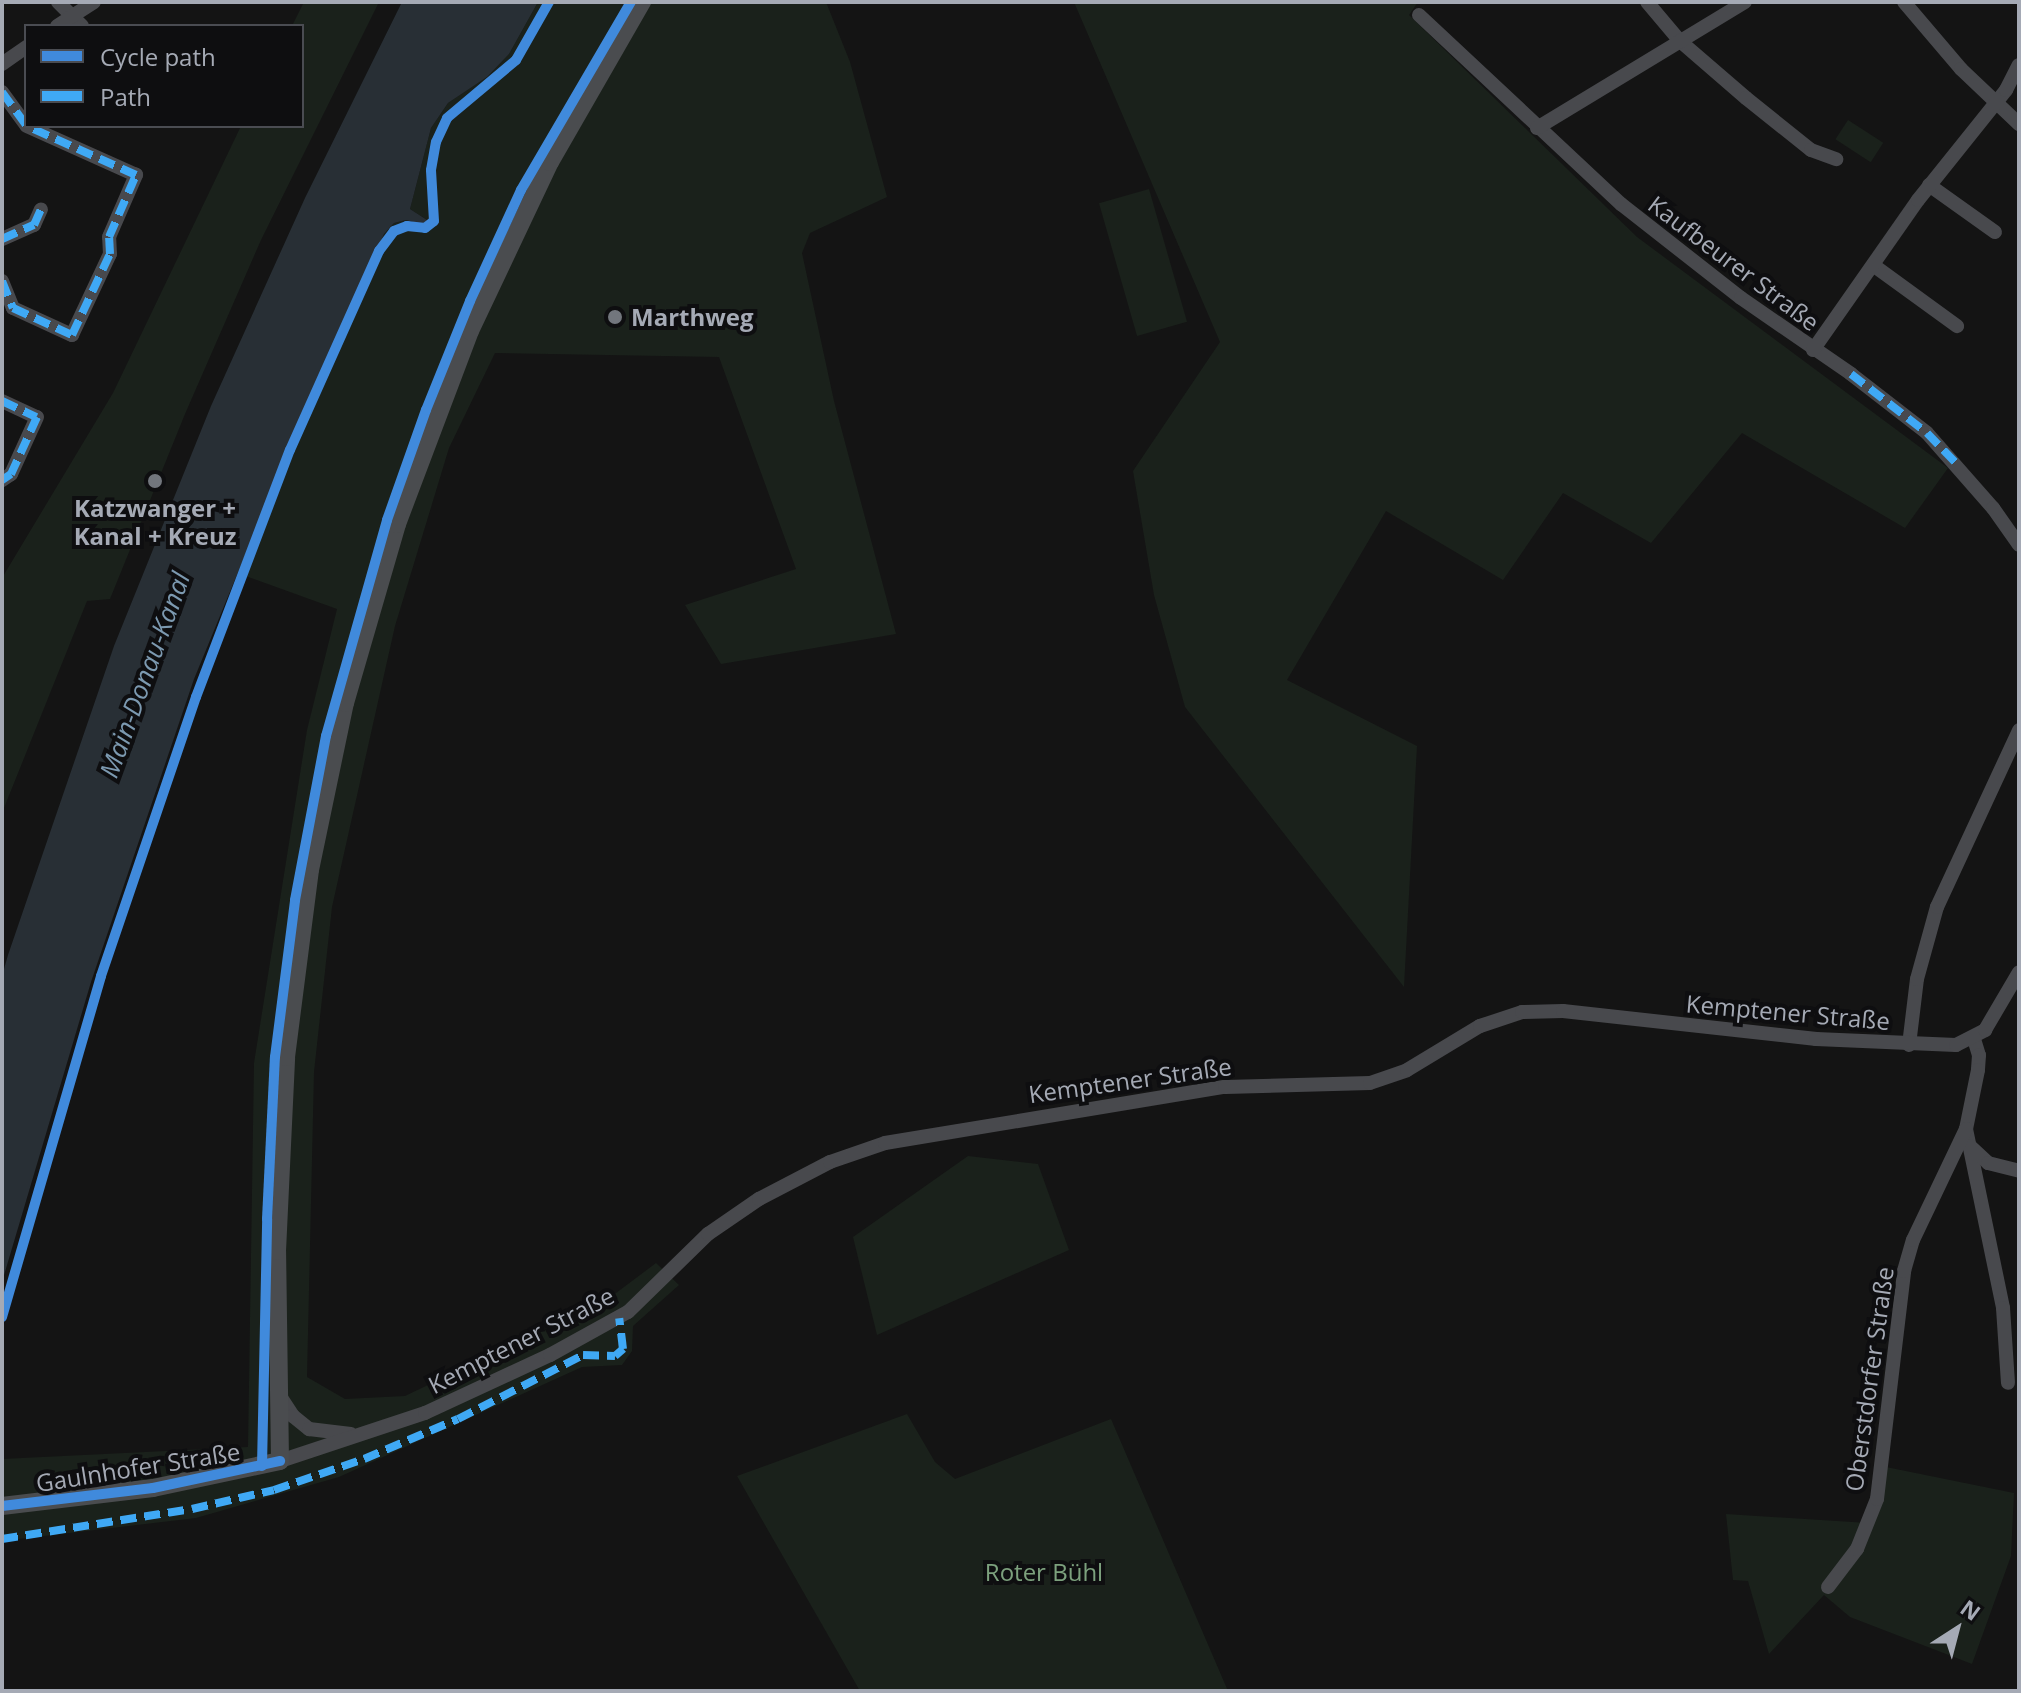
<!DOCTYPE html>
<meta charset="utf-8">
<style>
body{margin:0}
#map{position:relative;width:2021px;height:1693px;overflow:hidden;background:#141414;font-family:"Open Sans",sans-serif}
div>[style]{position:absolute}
.green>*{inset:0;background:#1a211b;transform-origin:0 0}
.water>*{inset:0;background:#282f35}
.minor>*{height:14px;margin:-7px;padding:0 7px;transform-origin:7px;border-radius:7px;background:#48494d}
.major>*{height:18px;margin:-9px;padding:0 9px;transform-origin:9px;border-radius:9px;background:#4a4c4f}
.quiet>*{height:8px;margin-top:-4px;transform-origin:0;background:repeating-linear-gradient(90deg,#3fa9f5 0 16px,transparent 0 24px)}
.cycleway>*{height:10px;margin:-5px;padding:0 5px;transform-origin:5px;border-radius:5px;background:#408adc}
.dots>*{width:22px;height:22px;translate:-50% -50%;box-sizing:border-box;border:4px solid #0e0e10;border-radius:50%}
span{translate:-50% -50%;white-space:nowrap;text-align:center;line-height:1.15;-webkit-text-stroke:8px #0e0e10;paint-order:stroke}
.street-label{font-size:24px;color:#a5aab5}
.poi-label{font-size:24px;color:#a5aab5;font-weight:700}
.left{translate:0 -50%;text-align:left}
.park-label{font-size:24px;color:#7ca07d}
.water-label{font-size:26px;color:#7c99b0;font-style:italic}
.frame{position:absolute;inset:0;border:4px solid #a5aab5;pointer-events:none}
.legend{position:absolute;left:24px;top:24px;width:280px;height:104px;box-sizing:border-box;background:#0e0e10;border:2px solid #4a4c52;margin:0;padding:10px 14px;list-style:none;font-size:24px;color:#a5aab5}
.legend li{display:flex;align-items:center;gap:16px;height:40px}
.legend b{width:40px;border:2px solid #4a4c52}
.north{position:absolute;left:1917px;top:1589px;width:80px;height:80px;-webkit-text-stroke:6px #0e0e10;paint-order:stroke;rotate:36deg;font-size:22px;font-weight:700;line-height:32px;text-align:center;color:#a5aab5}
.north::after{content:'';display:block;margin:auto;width:28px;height:36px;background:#a5aab5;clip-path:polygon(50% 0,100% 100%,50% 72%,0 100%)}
</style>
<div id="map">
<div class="green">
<i style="clip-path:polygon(304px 2px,379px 2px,261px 240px,185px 414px,110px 599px,87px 601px,2px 813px,2px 578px,113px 393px,241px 126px,302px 126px,302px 26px,292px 26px)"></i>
<i style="clip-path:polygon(538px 2px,826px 2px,850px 62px,887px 197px,810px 233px,802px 253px,834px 401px,896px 634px,721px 664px,685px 605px,796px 569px,719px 357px,495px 353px,449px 448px,395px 626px,332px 907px,314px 1072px,307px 1377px,345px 1399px,405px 1396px,608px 1299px,656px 1263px,679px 1285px,633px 1326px,632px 1351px,622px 1365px,582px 1367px,339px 1477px,196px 1518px,2px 1541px,2px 1459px,248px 1447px,254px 1063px,307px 730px,337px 609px,237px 573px,384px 234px,394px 223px,406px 220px,424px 225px,427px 220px,410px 209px,431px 128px,448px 103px,487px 77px,509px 54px)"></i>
<i style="clip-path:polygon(1074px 2px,1418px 2px,1409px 15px,1637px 237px,1948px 468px,1905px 528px,1742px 433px,1651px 543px,1563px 493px,1503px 580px,1386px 511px,1287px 680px,1417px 746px,1404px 987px,1185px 707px,1154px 595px,1133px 471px,1220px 342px)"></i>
<i style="left:1848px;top:120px;width:42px;height:23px;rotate:33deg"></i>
<i style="left:1149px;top:189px;width:138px;height:52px;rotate:74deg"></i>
<i style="clip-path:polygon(968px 1156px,1038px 1164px,1069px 1250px,877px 1335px,853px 1237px)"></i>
<i style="clip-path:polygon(907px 1414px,935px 1462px,955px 1479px,1111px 1419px,1228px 1691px,860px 1691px,737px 1476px)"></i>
<i style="clip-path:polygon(1886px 1467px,2014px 1493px,2011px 1556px,1972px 1664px,1850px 1617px,1824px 1595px,1769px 1654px,1748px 1581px,1733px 1580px,1726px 1514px,1868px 1523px)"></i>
</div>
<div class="water">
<i style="clip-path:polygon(402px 2px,538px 2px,509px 54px,487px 77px,448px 103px,431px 128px,410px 209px,427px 220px,424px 225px,406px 220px,394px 223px,384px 234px,290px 446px,194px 679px,91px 982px,2px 1282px,2px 976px,8px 955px,114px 646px,211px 406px,305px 198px)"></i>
</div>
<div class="minor">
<i style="left:58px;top:2px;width:34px;rotate:45deg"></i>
<i style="left:1647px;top:2px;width:51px;rotate:49.8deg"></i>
<i style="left:1680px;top:41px;width:87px;rotate:40.8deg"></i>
<i style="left:1746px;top:98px;width:83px;rotate:38.7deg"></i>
<i style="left:1811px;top:150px;width:27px;rotate:20deg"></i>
<i style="left:1904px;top:2px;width:88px;rotate:49.6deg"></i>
<i style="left:1961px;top:69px;width:80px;rotate:43.5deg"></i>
<i style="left:1419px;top:15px;width:277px;rotate:43.1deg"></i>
<i style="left:1621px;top:204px;width:152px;rotate:38.1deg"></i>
<i style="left:1741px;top:298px;width:134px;rotate:34.6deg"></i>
<i style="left:1851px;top:374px;width:96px;rotate:37.8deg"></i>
<i style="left:1927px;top:433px;width:100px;rotate:48.7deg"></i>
<i style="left:1993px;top:508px;width:45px;rotate:54.9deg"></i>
<i style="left:57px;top:26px;width:44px;rotate:-33deg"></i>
<i style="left:2px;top:64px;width:29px;rotate:-35deg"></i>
<i style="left:2px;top:92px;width:41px;rotate:54deg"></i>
<i style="left:1537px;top:128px;width:243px;rotate:-31.2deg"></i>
<i style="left:1929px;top:185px;width:81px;rotate:35.5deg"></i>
<i style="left:2px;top:239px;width:35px;rotate:-24deg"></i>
<i style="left:34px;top:225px;width:17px;rotate:-66deg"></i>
<i style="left:1873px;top:265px;width:104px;rotate:36deg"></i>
<i style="left:2px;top:281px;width:29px;rotate:68deg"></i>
<i style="left:13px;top:308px;width:65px;rotate:24.6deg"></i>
<i style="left:72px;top:335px;width:89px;rotate:-64.9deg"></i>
<i style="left:110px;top:254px;width:17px;rotate:-93deg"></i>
<i style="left:109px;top:237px;width:68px;rotate:-66.5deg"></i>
<i style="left:136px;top:175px;width:120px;rotate:-155.8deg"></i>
<i style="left:1813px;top:350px;width:183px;rotate:-55deg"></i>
<i style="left:1918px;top:200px;width:141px;rotate:-51.3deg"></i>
<i style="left:2006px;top:90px;width:28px;rotate:-63deg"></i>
<i style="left:2px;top:401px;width:38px;rotate:25deg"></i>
<i style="left:37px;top:417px;width:63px;rotate:114.5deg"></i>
<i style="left:11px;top:474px;width:11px;rotate:146deg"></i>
<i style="left:1974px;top:1039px;width:17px;rotate:73deg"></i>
<i style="left:1979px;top:1055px;width:15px;rotate:94deg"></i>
<i style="left:1978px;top:1070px;width:60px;rotate:101.5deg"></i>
<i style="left:1966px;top:1129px;width:183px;rotate:78.3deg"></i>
<i style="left:2003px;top:1308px;width:75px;rotate:86.2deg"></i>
<i style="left:1909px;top:1045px;width:66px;rotate:-83.1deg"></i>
<i style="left:1917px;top:979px;width:75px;rotate:-74.5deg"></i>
<i style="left:1937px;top:907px;width:195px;rotate:-65.1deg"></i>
<i style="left:1970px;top:1146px;width:25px;rotate:43deg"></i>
<i style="left:1988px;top:1163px;width:32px;rotate:14deg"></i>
<i style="left:280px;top:1396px;width:24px;rotate:57deg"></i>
<i style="left:293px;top:1416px;width:21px;rotate:39deg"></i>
<i style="left:309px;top:1429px;width:42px;rotate:6.8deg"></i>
<i style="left:280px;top:1461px;width:153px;rotate:-18.3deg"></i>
<i style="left:425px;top:1413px;width:138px;rotate:-24.9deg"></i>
<i style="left:550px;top:1355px;width:89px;rotate:-28.9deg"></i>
<i style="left:628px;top:1312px;width:112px;rotate:-44.3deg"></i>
<i style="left:708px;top:1234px;width:62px;rotate:-34.5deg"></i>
<i style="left:759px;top:1199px;width:80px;rotate:-27.5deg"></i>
<i style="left:830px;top:1162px;width:58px;rotate:-19.1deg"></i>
<i style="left:885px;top:1143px;width:345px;rotate:-9.4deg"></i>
<i style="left:1225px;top:1087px;width:145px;rotate:-1.6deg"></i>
<i style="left:1370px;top:1083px;width:39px;rotate:-19deg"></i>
<i style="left:1407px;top:1070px;width:85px;rotate:-31.1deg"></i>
<i style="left:1480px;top:1026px;width:44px;rotate:-18.4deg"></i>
<i style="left:1522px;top:1012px;width:41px;rotate:-1.4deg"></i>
<i style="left:1563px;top:1011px;width:255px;rotate:6.3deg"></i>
<i style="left:1816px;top:1039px;width:140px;rotate:2.5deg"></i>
<i style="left:1956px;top:1045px;width:33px;rotate:-27deg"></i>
<i style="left:1985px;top:1030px;width:67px;rotate:-59.6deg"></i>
<i style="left:1828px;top:1587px;width:48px;rotate:-52.7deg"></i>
<i style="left:1857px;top:1549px;width:54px;rotate:-68.2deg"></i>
<i style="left:1877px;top:1499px;width:230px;rotate:-83.2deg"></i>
<i style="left:1904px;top:1271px;width:32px;rotate:-74deg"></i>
<i style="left:1913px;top:1240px;width:123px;rotate:-64.5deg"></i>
</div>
<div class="major">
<i style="left:2px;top:1506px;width:152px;rotate:-6.8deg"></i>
<i style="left:153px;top:1488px;width:130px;rotate:-12deg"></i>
<i style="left:280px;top:1461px;width:210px;rotate:-90.8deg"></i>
<i style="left:277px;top:1251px;width:194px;rotate:-87.3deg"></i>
<i style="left:286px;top:1057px;width:189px;rotate:-82.7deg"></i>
<i style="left:310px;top:870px;width:171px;rotate:-78.2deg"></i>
<i style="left:345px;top:703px;width:186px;rotate:-73.8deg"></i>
<i style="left:397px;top:524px;width:206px;rotate:-69.3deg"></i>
<i style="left:470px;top:331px;width:187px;rotate:-64.7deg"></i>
<i style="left:550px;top:162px;width:185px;rotate:-60.1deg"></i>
</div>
<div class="quiet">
<i style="left:2px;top:92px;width:41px;rotate:54deg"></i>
<i style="left:2px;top:239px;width:35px;rotate:-24deg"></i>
<i style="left:34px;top:225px;width:17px;rotate:-66deg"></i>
<i style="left:2px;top:281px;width:29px;rotate:68deg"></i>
<i style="left:13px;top:308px;width:65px;rotate:24.6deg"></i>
<i style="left:72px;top:335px;width:89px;rotate:-64.9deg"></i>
<i style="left:110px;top:254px;width:17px;rotate:-93deg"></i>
<i style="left:109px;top:237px;width:68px;rotate:-66.5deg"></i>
<i style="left:136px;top:175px;width:120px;rotate:-155.8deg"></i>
<i style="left:1851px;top:374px;width:96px;rotate:37.8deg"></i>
<i style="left:1927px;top:433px;width:42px;rotate:46deg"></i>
<i style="left:2px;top:401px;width:38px;rotate:25deg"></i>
<i style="left:37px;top:417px;width:63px;rotate:114.5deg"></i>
<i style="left:11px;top:474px;width:11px;rotate:146deg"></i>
<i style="left:2px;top:1539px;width:192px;rotate:-9deg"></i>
<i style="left:192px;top:1509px;width:84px;rotate:-13deg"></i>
<i style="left:274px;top:1490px;width:95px;rotate:-19deg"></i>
<i style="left:364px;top:1459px;width:102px;rotate:-23.1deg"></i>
<i style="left:458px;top:1419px;width:140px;rotate:-27.1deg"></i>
<i style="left:583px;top:1355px;width:32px;rotate:2deg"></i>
<i style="left:615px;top:1356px;width:11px;rotate:-41deg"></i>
<i style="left:623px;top:1349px;width:31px;rotate:-97deg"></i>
</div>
<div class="cycleway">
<i style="left:2px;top:1317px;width:355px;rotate:-73.8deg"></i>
<i style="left:101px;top:976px;width:295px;rotate:-71.2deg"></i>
<i style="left:196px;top:697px;width:264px;rotate:-69.2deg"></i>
<i style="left:290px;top:450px;width:218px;rotate:-65.9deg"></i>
<i style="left:379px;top:251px;width:25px;rotate:-53deg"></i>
<i style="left:394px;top:231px;width:14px;rotate:-21deg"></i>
<i style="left:407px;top:226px;width:18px;rotate:6deg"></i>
<i style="left:425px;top:228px;width:11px;rotate:-38deg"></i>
<i style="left:434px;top:221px;width:51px;rotate:-93.4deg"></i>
<i style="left:431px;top:170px;width:28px;rotate:-80deg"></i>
<i style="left:436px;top:142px;width:26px;rotate:-65deg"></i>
<i style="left:447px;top:118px;width:90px;rotate:-40deg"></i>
<i style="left:516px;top:60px;width:67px;rotate:-60.4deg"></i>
<i style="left:262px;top:1466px;width:247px;rotate:-88.8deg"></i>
<i style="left:267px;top:1219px;width:162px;rotate:-87.2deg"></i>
<i style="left:275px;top:1057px;width:158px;rotate:-82.7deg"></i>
<i style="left:295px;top:900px;width:167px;rotate:-79.3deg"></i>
<i style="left:326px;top:736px;width:224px;rotate:-74.2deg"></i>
<i style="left:387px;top:520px;width:117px;rotate:-70.5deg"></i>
<i style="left:426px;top:410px;width:118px;rotate:-68deg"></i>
<i style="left:470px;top:301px;width:122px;rotate:-65.3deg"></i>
<i style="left:521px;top:190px;width:218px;rotate:-59.7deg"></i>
<i style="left:2px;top:1506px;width:152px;rotate:-6.8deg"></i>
<i style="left:153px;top:1488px;width:130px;rotate:-12deg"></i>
</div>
<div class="dots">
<i style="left:615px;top:317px;background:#72767d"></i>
<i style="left:155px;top:481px;background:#72767d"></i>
</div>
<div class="street-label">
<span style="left:1734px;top:263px;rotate:37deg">Kaufbeurer Straße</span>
<span style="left:1788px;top:1012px;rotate:5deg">Kemptener Straße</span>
<span style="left:1130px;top:1080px;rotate:-8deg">Kemptener Straße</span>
<span style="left:521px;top:1340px;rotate:-27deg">Kemptener Straße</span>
<span style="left:1869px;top:1379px;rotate:-82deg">Oberstdorfer Straße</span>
<span style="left:138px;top:1467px;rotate:-9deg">Gaulnhofer Straße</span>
</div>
<div class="poi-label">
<span class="left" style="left:631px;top:317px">Marthweg</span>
<span style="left:155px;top:522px">Katzwanger +<br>Kanal + Kreuz</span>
</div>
<div class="park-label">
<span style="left:1044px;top:1572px">Roter Bühl</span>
</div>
<div class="water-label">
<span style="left:145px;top:675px;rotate:-70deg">Main-Donau-Kanal</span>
</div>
<div class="frame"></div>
<ul class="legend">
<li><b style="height:10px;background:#408adc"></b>Cycle path</li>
<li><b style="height:10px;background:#3fa9f5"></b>Path</li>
</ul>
<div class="north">N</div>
</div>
